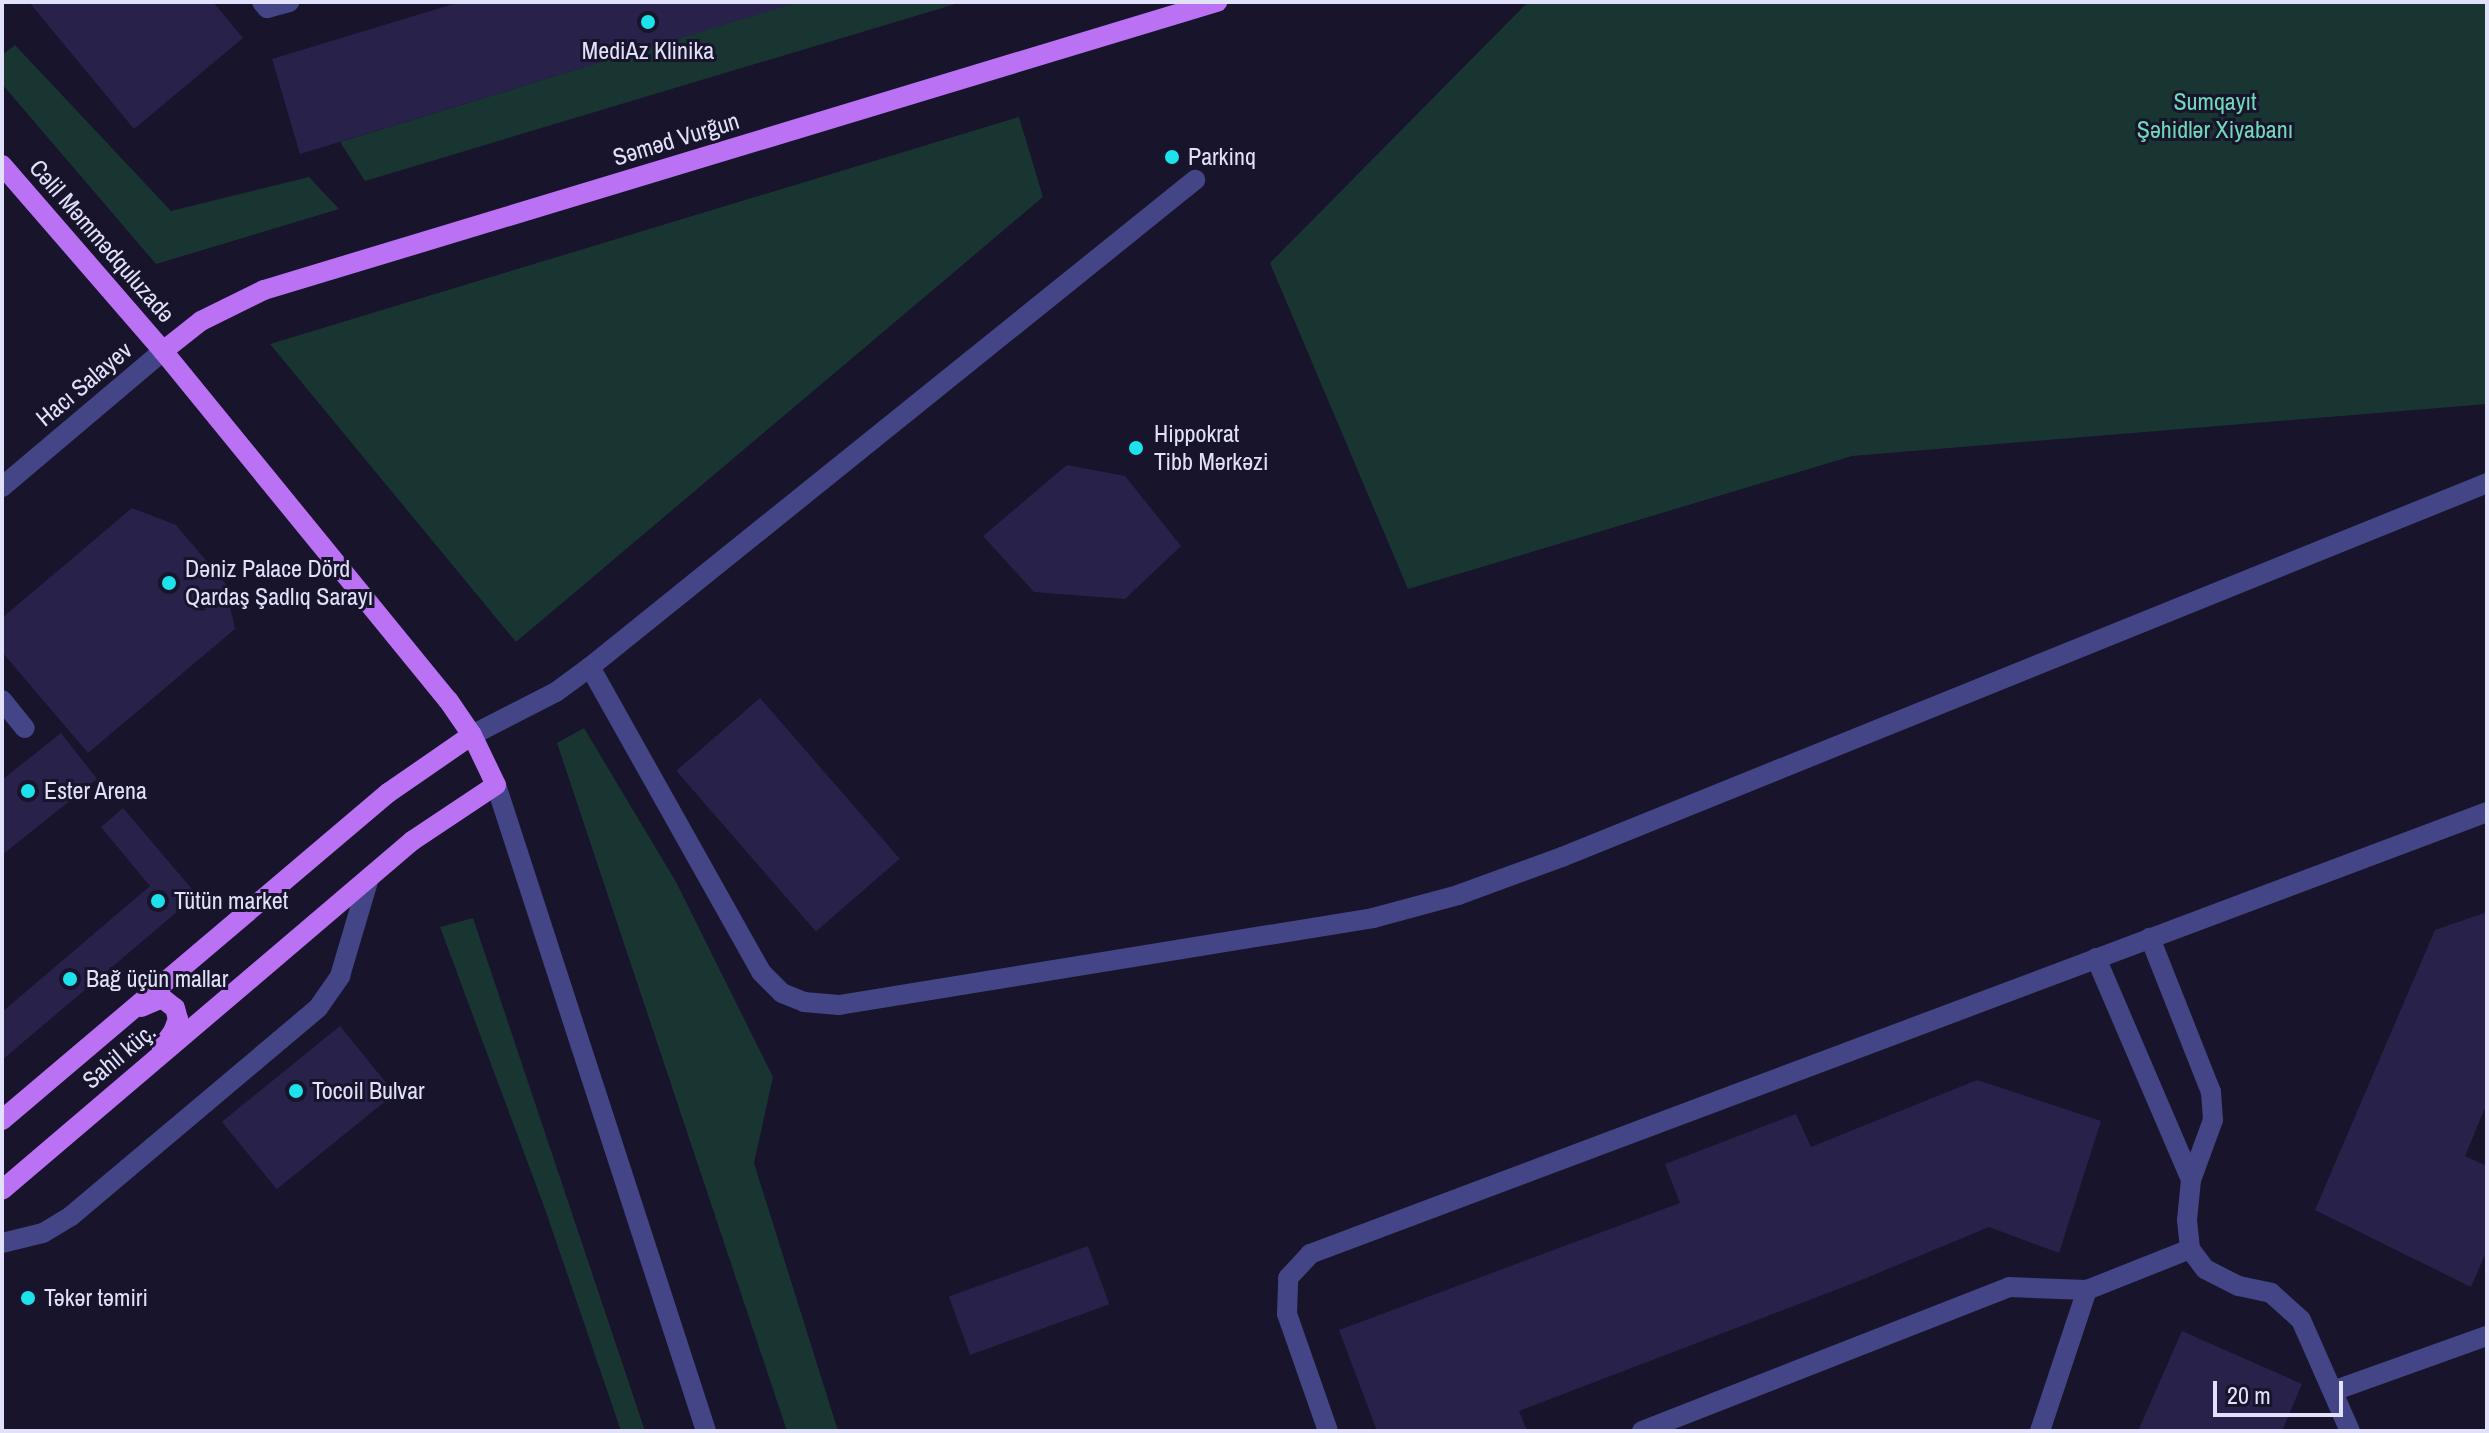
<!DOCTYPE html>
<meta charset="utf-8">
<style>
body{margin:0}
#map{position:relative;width:2489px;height:1433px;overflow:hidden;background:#17142b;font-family:"Archivo Narrow",sans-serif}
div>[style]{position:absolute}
.green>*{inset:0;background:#183532}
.building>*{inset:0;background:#28224a;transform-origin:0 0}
.minor>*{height:20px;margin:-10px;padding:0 10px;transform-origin:10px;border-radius:10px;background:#434586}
.major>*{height:20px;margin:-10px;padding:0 10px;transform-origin:10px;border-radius:10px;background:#bb71f3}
.dots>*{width:22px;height:22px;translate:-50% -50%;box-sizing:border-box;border:4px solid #17142b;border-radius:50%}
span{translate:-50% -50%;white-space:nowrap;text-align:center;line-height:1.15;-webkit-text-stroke:6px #17142b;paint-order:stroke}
.poi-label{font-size:24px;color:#e2e1fc}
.left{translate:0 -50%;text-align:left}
.park-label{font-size:24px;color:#71d8b8}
.street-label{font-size:24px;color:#e2e1fc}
.frame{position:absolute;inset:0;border:4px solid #e2e1fc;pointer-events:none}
.scale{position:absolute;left:2213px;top:1381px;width:130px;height:36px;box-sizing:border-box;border:4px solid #e2e1fc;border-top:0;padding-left:10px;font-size:24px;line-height:28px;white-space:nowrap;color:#e2e1fc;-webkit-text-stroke:6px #17142b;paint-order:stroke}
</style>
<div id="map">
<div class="green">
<i style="clip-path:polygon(797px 2px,962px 2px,365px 181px,340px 142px)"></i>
<i style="clip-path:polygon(1528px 2px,2487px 2px,2487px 404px,1852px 456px,1408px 589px,1270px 263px)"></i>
<i style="clip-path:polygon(15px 45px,171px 211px,309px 177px,339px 209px,156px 264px,2px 84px,2px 55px)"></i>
<i style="clip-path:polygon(1019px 117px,1043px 197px,516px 642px,270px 344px)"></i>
<i style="clip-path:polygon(584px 728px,676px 882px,773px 1077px,754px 1163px,838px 1431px,787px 1431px,557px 743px)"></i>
<i style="clip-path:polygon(473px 918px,645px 1431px,621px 1431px,545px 1209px,440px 927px)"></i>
</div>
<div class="building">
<i style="clip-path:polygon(29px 2px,213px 2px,243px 38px,134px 129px)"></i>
<i style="clip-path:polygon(460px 2px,795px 2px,795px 3px,300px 154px,272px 59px)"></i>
<i style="clip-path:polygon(1067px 465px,1125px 476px,1181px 546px,1125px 599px,1034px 592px,983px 536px)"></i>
<i style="clip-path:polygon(132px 508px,176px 525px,225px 583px,235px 629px,88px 753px,2px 652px,2px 618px)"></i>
<i style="left:760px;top:698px;width:213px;height:111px;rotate:49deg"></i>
<i style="clip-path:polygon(61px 733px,97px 779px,2px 855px,2px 780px)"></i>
<i style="clip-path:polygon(123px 808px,197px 895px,2px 1060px,2px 1012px,150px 886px,101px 827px)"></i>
<i style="clip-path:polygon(2487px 912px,2487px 1103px,2465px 1156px,2487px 1166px,2487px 1250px,2471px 1287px,2315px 1210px,2435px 930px)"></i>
<i style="left:340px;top:1026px;width:87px;height:152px;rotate:51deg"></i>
<i style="clip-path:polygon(1977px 1080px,2101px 1121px,2059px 1253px,1989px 1227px,1859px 1281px,1519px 1411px,1527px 1431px,1377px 1431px,1339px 1330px,1680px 1203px,1665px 1164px,1796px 1114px,1811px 1147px)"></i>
<i style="left:1088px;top:1246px;width:62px;height:148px;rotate:70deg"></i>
<i style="clip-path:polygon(2182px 1331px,2302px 1384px,2282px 1431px,2138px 1431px)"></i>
</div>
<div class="minor">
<i style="left:262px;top:2px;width:8px;rotate:50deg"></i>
<i style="left:267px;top:8px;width:23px;rotate:-15deg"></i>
<i style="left:2px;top:487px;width:211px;rotate:-40.2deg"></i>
<i style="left:590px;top:667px;width:350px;rotate:60.7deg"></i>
<i style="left:761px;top:972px;width:30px;rotate:45deg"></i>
<i style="left:782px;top:993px;width:24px;rotate:22deg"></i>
<i style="left:804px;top:1002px;width:35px;rotate:5deg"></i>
<i style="left:839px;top:1005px;width:541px;rotate:-9.25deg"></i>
<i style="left:1373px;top:918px;width:88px;rotate:-15.1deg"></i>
<i style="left:1458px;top:895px;width:111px;rotate:-20.1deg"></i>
<i style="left:1562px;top:857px;width:998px;rotate:-22.01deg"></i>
<i style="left:2px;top:700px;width:36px;rotate:51deg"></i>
<i style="left:472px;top:735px;width:94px;rotate:-27.1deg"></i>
<i style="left:556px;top:692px;width:42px;rotate:-36.3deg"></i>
<i style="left:590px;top:667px;width:777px;rotate:-38.83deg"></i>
<i style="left:496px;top:785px;width:679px;rotate:71.99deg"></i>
<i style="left:2096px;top:958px;width:241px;rotate:66.8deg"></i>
<i style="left:2191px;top:1180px;width:64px;rotate:-69.9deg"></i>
<i style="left:2213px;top:1120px;width:28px;rotate:-94deg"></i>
<i style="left:2211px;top:1092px;width:166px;rotate:-111.6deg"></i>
<i style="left:2191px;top:1180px;width:40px;rotate:95.7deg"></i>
<i style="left:2187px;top:1220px;width:29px;rotate:84deg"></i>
<i style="left:2190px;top:1249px;width:25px;rotate:53deg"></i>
<i style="left:2205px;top:1269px;width:38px;rotate:27deg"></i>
<i style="left:2239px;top:1286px;width:33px;rotate:12deg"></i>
<i style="left:2271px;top:1293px;width:40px;rotate:42deg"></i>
<i style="left:2301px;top:1320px;width:121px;rotate:66.2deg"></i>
<i style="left:2px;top:1243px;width:42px;rotate:-13.7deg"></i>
<i style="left:43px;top:1233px;width:33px;rotate:-31deg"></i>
<i style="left:71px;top:1216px;width:323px;rotate:-40.1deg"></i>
<i style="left:318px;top:1008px;width:39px;rotate:-55deg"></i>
<i style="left:340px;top:976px;width:102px;rotate:-73.5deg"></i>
<i style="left:2333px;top:1391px;width:164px;rotate:-19.7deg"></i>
<i style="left:1328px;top:1431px;width:124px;rotate:-109.3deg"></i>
<i style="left:1287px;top:1314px;width:36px;rotate:-88deg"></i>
<i style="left:1288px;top:1278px;width:33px;rotate:-47deg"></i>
<i style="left:1310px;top:1254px;width:1257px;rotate:-20.58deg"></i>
<i style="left:1642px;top:1431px;width:394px;rotate:-21.4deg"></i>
<i style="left:2009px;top:1287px;width:78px;rotate:2.2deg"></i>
<i style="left:2087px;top:1290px;width:111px;rotate:-21.7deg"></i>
<i style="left:2040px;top:1431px;width:149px;rotate:-71.6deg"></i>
</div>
<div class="major">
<i style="left:2px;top:165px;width:246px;rotate:49.1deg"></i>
<i style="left:163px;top:351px;width:451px;rotate:50.8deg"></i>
<i style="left:448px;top:700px;width:42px;rotate:55.6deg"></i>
<i style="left:472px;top:735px;width:55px;rotate:64.4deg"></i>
<i style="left:496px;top:785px;width:101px;rotate:146.3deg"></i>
<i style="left:412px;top:841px;width:538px;rotate:139.59deg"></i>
<i style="left:163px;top:351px;width:48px;rotate:-38.3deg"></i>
<i style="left:201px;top:321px;width:70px;rotate:-26.2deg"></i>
<i style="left:264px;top:290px;width:996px;rotate:-16.82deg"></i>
<i style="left:141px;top:1007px;width:23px;rotate:-23deg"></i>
<i style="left:162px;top:998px;width:16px;rotate:38deg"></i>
<i style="left:175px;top:1008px;width:11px;rotate:75deg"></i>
<i style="left:178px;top:1019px;width:14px;rotate:111deg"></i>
<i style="left:173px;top:1032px;width:19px;rotate:126deg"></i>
<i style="left:2px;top:1120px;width:506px;rotate:-40.27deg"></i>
<i style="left:388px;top:793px;width:102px;rotate:-34.6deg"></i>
</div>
<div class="dots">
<i style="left:648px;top:22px;background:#1ee2eb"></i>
<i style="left:1172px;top:157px;background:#1ee2eb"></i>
<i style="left:1136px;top:448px;background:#1ee2eb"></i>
<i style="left:169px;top:583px;background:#1ee2eb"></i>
<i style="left:28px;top:791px;background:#1ee2eb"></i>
<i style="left:158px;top:901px;background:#1ee2eb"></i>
<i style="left:70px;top:979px;background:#1ee2eb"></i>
<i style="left:296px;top:1091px;background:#1ee2eb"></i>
<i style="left:28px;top:1298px;background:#1ee2eb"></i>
</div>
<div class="poi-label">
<span style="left:648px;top:51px">MediAz Klinika</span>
<span class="left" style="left:1188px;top:157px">Parkinq</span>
<span class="left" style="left:1154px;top:448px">Hippokrat<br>Tibb Mərkəzi</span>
<span class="left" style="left:185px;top:583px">Dəniz Palace Dörd<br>Qardaş Şadlıq Sarayı</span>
<span class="left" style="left:44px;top:791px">Ester Arena</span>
<span class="left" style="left:174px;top:901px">Tütün market</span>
<span class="left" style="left:86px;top:979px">Bağ üçün mallar</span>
<span class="left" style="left:312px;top:1091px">Tocoil Bulvar</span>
<span class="left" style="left:44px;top:1298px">Təkər təmiri</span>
</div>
<div class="park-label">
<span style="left:2215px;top:116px">Sumqayıt<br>Şəhidlər Xiyabanı</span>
</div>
<div class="street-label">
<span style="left:676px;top:139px;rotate:-17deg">Səməd Vurğun</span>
<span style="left:102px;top:241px;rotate:49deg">Cəlil Məmmədquluzadə</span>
<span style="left:84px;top:384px;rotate:-40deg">Hacı Salayev</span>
<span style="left:119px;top:1056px;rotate:-40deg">Sahil küç.</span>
</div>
<div class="frame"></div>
<div class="scale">20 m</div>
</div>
